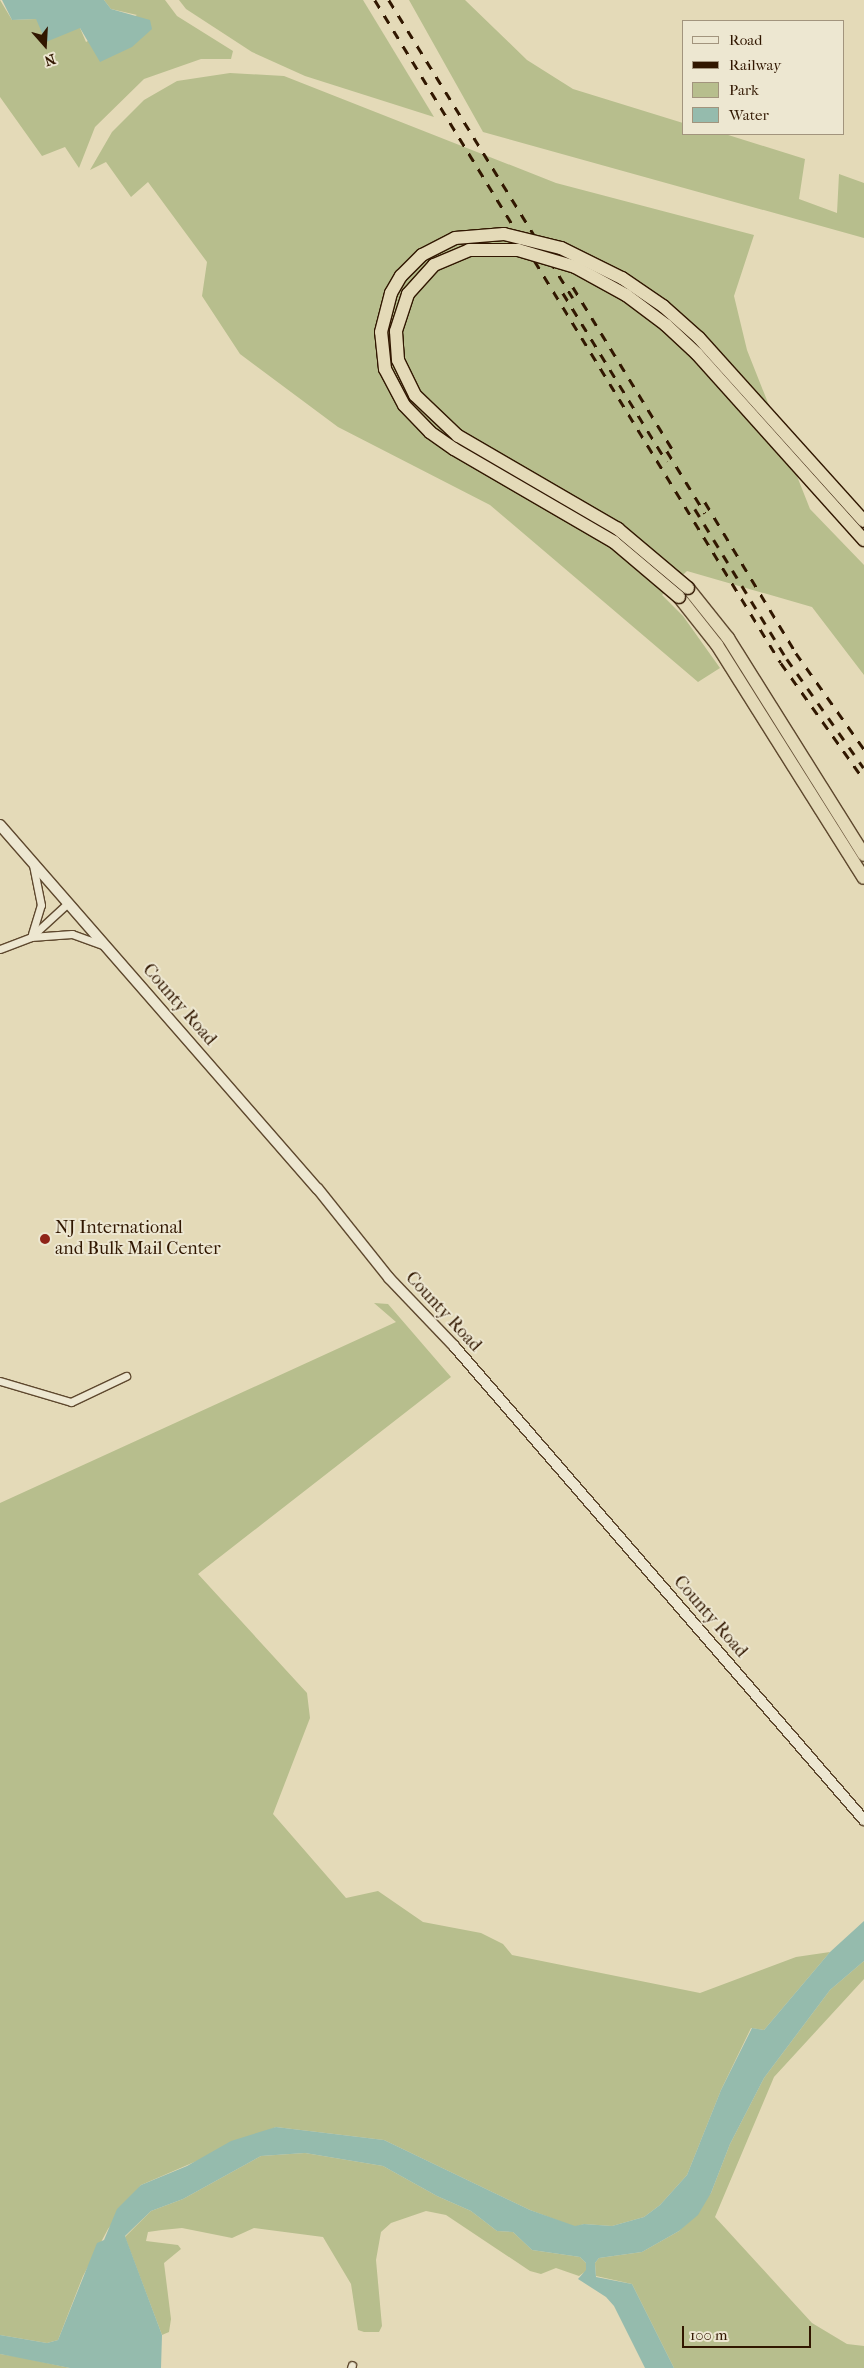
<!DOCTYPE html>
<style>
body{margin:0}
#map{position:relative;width:864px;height:2368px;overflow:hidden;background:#e4dab8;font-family:"IM FELL French Canon",serif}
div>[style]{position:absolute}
.green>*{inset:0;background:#b7be8d}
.water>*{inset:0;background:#95bbad}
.roads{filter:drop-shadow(1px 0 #5e482e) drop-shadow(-1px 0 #5e482e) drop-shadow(0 1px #5e482e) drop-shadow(0 -1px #5e482e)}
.minor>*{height:7px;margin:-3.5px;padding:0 3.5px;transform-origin:3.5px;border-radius:3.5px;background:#ede7d1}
.secondary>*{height:10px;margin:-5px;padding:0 5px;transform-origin:5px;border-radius:5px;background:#ede7d1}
.motorway>*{height:12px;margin:-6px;padding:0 6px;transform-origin:6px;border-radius:6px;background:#e4dab8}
.rail>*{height:2.5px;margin-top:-1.25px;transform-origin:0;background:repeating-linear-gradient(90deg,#311700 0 9px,transparent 0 18px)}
.bridges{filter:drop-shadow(1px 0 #311700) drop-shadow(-1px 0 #311700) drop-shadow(0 1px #311700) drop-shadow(0 -1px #311700)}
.motorway-bridge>*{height:12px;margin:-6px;padding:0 6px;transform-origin:6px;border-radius:6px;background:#e4dab8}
.dots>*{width:14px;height:14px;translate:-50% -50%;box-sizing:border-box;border:2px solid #ede7d1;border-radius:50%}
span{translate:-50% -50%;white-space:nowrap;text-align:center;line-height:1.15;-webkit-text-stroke:4px #ede7d1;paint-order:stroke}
.street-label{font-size:18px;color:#311700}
.poi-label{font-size:18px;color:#311700}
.left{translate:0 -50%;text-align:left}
.legend{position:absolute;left:682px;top:20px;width:162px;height:115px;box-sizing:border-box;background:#ede7d1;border:1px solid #a2947d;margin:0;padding:6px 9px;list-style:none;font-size:15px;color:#311700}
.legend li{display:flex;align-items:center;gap:10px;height:25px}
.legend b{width:25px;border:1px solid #a2947d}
.north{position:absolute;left:20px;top:20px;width:50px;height:50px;-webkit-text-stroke:4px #ede7d1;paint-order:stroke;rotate:161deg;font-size:14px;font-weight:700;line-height:20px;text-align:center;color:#311700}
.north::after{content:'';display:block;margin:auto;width:18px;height:22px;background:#311700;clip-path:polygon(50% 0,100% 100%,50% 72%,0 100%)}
.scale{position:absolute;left:682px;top:2326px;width:129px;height:22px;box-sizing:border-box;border:2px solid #311700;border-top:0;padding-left:6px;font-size:15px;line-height:18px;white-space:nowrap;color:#311700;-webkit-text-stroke:4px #ede7d1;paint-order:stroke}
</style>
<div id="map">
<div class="green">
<i style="clip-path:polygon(0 0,12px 20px,36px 19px,80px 28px,86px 42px,137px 15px,111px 9px,104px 0,165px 0,177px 16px,233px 51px,231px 59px,201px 59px,144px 79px,95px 127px,79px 168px,65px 147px,42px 156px,0 97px)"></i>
<i style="clip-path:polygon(179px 0,363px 0,434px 117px,305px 76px,252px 52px,186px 9px)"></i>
<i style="clip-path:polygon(409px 0,465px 0,527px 60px,573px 89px,683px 123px,683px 134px,725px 134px,805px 159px,799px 199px,837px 213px,839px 174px,864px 183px,864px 238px,483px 132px)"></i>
<i style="clip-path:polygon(230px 73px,284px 76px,556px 183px,754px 235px,734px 296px,747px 350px,810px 509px,864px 565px,864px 675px,812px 607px,687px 571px,662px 595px,683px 616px,720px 668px,698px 682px,490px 505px,338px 427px,240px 354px,202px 296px,207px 262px,148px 182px,131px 197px,106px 162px,90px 170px,112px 132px,144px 100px,177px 81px)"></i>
<i style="clip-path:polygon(374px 1303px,388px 1304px,451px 1377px,198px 1574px,307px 1693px,310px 1718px,273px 1814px,346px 1898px,378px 1891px,423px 1922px,481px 1933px,503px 1944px,512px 1955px,700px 1993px,796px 1957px,830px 1952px,764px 2030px,751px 2028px,721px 2090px,687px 2175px,660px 2205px,644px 2217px,612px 2226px,584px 2224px,575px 2227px,530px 2210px,384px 2140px,276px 2127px,141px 2185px,108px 2229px,83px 2276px,58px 2340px,47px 2343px,0 2335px,0 1503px,396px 1322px)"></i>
<i style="clip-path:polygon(864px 1961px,864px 1979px,774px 2077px,715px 2217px,812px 2323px,847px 2344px,864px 2346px,864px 2368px,674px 2368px,632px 2284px,596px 2276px,595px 2263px,599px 2258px,642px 2252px,679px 2231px,711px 2193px,730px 2144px,764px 2078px,830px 1990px)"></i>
<i style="clip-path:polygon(305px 2153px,383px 2166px,437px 2196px,471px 2211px,497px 2231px,513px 2232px,532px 2250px,580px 2257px,586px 2263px,586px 2271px,579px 2276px,556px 2268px,541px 2274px,530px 2271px,446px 2215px,426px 2211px,391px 2223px,381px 2232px,376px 2260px,382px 2326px,379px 2332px,364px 2332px,358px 2330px,351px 2284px,323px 2237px,254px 2228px,232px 2238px,182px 2228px,162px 2230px,148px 2232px,146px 2241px,178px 2245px,181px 2249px,164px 2263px,171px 2319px,169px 2332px,162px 2335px,125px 2237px,151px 2211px,183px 2199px,261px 2156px)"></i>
<i style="clip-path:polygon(0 2354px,19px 2357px,70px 2368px,0 2368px)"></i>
</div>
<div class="water">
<i style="clip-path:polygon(2px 0,104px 0,111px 9px,150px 20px,152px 29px,132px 47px,100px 62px,80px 28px,46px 42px,36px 19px,12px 20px)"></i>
<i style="clip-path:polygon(864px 1921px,864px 1961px,830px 1990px,764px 2078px,730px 2144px,711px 2193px,698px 2215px,679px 2231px,642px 2252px,599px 2258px,595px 2263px,596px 2277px,632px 2284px,674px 2368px,645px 2368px,614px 2306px,606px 2297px,578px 2279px,586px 2270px,586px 2263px,580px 2257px,532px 2250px,513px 2232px,497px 2231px,471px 2211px,437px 2196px,383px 2166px,305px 2153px,261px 2156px,183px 2199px,151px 2211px,125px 2236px,162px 2335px,161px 2368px,70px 2368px,0 2354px,0 2335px,47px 2343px,58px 2340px,97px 2243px,104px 2240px,117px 2209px,141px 2185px,187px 2166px,231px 2141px,276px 2127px,384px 2140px,530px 2210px,575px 2226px,584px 2224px,612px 2226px,644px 2217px,660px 2205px,687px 2175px,721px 2090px,752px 2028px,764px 2030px,830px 1952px)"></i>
</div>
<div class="roads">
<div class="minor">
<i style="left:32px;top:934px;width:30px;rotate:-73deg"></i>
<i style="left:41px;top:905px;width:41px;rotate:-101.3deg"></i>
<i style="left:31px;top:937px;width:41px;rotate:-4.2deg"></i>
<i style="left:72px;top:934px;width:33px;rotate:20deg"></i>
<i style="left:0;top:949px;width:33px;rotate:-21deg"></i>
<i style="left:31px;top:937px;width:50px;rotate:-42.6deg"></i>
<i style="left:0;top:1381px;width:74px;rotate:16.5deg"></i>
<i style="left:71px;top:1402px;width:61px;rotate:-25.3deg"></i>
<i style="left:351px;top:2368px;width:3px;rotate:-72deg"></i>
</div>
<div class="secondary">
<i style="left:0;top:825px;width:483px;rotate:48.9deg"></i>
<i style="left:318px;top:1189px;width:114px;rotate:51.4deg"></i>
<i style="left:389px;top:1278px;width:94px;rotate:46.3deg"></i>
<i style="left:454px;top:1346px;width:627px;rotate:49.14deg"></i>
</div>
<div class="motorway">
<i style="left:688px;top:588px;width:64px;rotate:51.3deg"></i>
<i style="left:728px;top:638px;width:256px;rotate:57.9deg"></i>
<i style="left:679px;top:597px;width:61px;rotate:51.6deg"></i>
<i style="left:717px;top:645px;width:275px;rotate:57.8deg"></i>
</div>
</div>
<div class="rail">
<i style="left:375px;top:0;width:777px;rotate:58.52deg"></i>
<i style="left:781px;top:663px;width:143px;rotate:54.6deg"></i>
<i style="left:389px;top:0;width:350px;rotate:58.3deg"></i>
<i style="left:573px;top:287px;width:197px;rotate:58.5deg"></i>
<i style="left:563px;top:293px;width:198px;rotate:58.4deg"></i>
<i style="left:667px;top:451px;width:73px;rotate:58.5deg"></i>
<i style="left:705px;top:502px;width:176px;rotate:58.9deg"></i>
<i style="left:796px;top:653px;width:118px;rotate:54.7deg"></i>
<i style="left:695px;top:509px;width:176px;rotate:58.5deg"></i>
<i style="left:787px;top:659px;width:133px;rotate:54.8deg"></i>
</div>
<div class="bridges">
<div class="motorway-bridge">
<i style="left:688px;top:588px;width:92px;rotate:-139.9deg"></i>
<i style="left:618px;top:529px;width:185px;rotate:-149.8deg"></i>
<i style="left:458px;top:436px;width:59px;rotate:-136.4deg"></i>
<i style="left:415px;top:395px;width:39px;rotate:-116deg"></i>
<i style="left:398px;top:360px;width:29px;rotate:-94deg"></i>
<i style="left:396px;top:331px;width:39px;rotate:-72deg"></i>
<i style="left:408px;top:294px;width:39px;rotate:-48deg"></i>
<i style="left:434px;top:265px;width:38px;rotate:-23deg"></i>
<i style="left:469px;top:250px;width:49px"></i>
<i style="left:518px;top:250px;width:59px;rotate:16.6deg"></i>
<i style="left:575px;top:267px;width:58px;rotate:28.8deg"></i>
<i style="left:626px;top:295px;width:50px;rotate:36.9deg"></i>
<i style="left:666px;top:325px;width:42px;rotate:43.1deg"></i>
<i style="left:697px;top:354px;width:250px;rotate:48.1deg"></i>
<i style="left:679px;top:597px;width:85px;rotate:-139.8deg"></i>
<i style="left:614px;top:542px;width:185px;rotate:-149.8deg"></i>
<i style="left:454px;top:449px;width:29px;rotate:-145deg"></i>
<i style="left:430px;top:432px;width:37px;rotate:-134deg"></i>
<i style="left:404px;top:405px;width:41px;rotate:-117.8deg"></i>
<i style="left:385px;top:369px;width:37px;rotate:-96deg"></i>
<i style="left:381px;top:332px;width:40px;rotate:-75.6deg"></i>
<i style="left:391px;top:293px;width:20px;rotate:-60deg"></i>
<i style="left:401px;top:276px;width:30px;rotate:-45deg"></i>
<i style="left:422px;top:255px;width:37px;rotate:-27deg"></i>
<i style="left:455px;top:238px;width:49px;rotate:-4.7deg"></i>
<i style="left:504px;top:234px;width:59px;rotate:13.8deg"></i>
<i style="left:561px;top:248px;width:68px;rotate:26.2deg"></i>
<i style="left:622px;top:278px;width:50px;rotate:34.3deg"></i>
<i style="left:663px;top:306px;width:48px;rotate:41.6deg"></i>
<i style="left:699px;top:338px;width:246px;rotate:48deg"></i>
</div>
</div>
<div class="dots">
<i style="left:45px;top:1239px;background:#8f2418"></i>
</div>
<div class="street-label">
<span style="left:179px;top:1005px;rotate:49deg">County Road</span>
<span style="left:443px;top:1312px;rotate:47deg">County Road</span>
<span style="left:710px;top:1617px;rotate:49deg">County Road</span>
</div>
<div class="poi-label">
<span class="left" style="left:55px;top:1239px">NJ International<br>and Bulk Mail Center</span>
</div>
<ul class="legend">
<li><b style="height:6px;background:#ede7d1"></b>Road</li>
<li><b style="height:6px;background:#311700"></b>Railway</li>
<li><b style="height:14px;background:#b7be8d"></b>Park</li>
<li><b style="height:14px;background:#95bbad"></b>Water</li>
</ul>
<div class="north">N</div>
<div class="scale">100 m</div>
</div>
